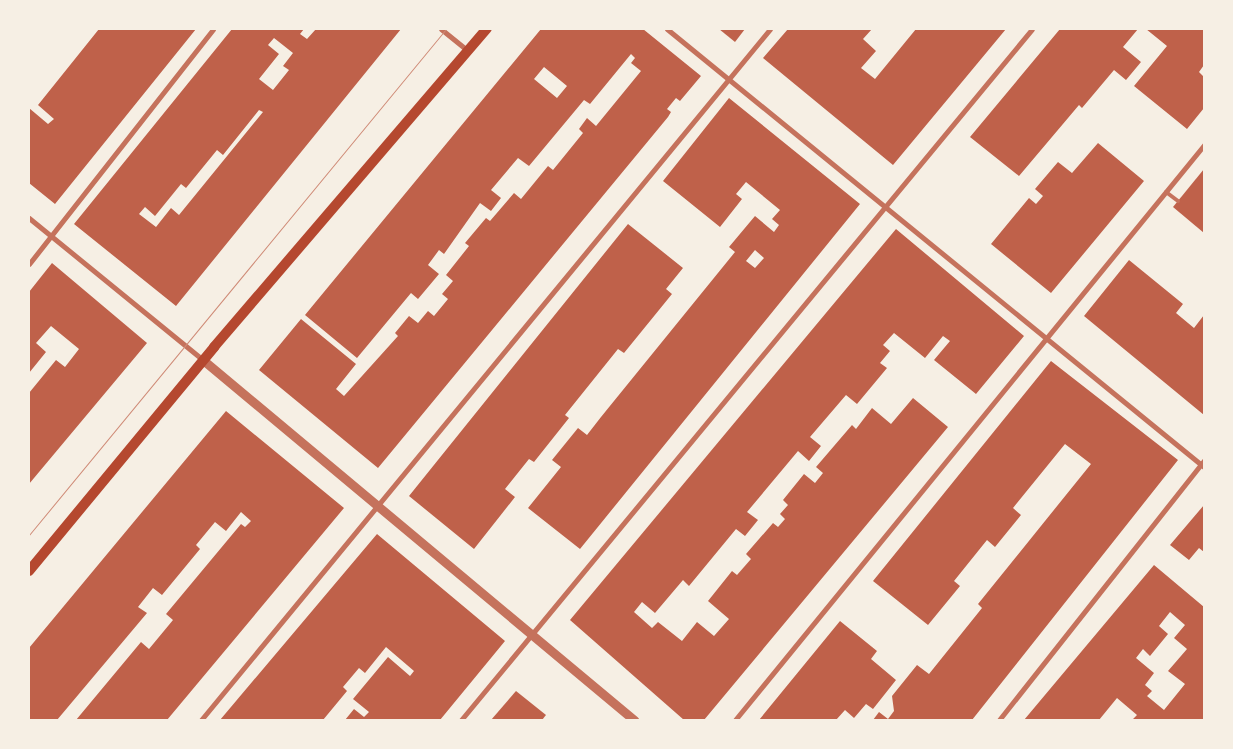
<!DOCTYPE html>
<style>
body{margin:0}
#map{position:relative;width:1233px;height:749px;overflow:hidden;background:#f6efe4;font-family:Commissioner,sans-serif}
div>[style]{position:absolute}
.building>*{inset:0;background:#bf614a}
.service>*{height:4px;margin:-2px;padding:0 2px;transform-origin:2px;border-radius:2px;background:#c5725c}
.minor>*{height:5px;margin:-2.5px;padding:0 2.5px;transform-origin:2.5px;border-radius:2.5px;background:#c5725c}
.tertiary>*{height:9px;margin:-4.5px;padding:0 4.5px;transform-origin:4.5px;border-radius:4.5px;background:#c5725c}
.secondary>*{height:10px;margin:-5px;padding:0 5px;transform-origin:5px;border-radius:5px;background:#b5482f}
.tram>*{height:1px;margin:-0.5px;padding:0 0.5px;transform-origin:0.5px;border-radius:0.5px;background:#cf8b77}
span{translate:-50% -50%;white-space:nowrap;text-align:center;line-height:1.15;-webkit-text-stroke:4.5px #f6efe4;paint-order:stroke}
.frame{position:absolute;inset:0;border:30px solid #f6efe4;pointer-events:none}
</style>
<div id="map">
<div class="building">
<i style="clip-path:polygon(99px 29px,196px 29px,55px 204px,29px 183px,29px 108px,48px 124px,54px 119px,38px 105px)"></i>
<i style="clip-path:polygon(evenodd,232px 29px,304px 29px,300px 34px,307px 39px,316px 29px,401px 29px,176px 306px,74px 224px,232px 29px,274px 38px,293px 53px,283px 66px,289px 70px,273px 90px,259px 79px,279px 54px,268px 45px,274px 38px,232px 29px,259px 110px,263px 112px,179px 215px,171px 208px,156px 227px,139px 214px,145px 207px,155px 216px,181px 184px,186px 188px,217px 150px,223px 155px,259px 110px)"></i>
<i style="clip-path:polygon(evenodd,541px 29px,643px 29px,701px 76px,680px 101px,676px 98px,667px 109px,671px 112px,668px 117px,378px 468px,259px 370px,301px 319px,356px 364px,336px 389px,344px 396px,398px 336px,395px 333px,409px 316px,418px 323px,428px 311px,434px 316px,448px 299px,442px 294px,453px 281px,446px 275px,469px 246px,465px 243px,486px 218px,490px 221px,514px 193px,521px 199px,548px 166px,553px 170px,583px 133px,579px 129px,587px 118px,596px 126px,641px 71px,631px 63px,635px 58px,631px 54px,590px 104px,584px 100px,529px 166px,518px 158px,491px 190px,501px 198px,491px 211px,480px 203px,444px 254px,439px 250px,428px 265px,439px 274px,418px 299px,411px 293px,357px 358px,305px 315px,541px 29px,544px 67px,567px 86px,557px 98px,534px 79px,544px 67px)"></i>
<i style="clip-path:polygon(719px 29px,745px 29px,735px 42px)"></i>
<i style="clip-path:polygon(788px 29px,872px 29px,863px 39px,876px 51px,861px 68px,875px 79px,916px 29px,1006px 29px,893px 165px,763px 58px)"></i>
<i style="clip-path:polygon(1060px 29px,1138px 29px,1123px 47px,1141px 62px,1126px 80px,1114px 70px,1082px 108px,1079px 105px,1019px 176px,970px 137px)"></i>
<i style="clip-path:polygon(1146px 29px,1204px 29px,1204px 65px,1199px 72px,1204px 77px,1204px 108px,1187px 129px,1134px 86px,1167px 46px)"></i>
<i style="clip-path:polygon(evenodd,729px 98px,860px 204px,580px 549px,528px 508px,561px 467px,552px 460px,578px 428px,587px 435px,601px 417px,735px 252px,729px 247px,755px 216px,774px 232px,779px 225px,772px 219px,780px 210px,746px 182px,736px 194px,742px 199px,720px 227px,663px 181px,729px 98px,755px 250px,764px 258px,755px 268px,746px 261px,755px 250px)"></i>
<i style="clip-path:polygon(1098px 143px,1144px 181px,1051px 293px,991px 244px,1029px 198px,1036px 204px,1043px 196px,1035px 189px,1058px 162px,1072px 173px)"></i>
<i style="clip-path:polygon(1204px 169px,1204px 233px,1173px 207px)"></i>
<i style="clip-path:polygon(628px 224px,683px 268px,666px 289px,672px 294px,624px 353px,618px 349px,565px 415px,569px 418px,534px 462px,529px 459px,505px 489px,515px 497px,474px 549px,409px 496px)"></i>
<i style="clip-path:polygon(896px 229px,1024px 336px,976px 394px,934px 360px,950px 341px,943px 336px,925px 358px,894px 333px,883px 345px,890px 351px,880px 363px,887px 368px,857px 404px,846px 395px,810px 437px,821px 446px,809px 461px,798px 451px,747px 512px,758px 520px,745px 536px,736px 529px,689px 586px,683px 580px,655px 613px,642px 602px,634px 612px,652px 628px,658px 622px,682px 641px,697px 622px,714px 636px,729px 619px,708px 601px,732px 571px,737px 575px,751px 559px,746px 554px,773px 523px,778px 527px,785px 519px,780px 514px,788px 505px,783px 500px,804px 474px,815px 483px,823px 473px,816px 467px,852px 425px,856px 429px,872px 408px,891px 424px,913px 398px,948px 427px,704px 720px,684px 720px,570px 620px)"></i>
<i style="clip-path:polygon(1129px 260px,1183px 304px,1176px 313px,1194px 328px,1204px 315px,1204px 415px,1084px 316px)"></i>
<i style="clip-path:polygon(52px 263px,147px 343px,29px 484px,29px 393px,56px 360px,65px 367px,79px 349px,51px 326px,36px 343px,46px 352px,29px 373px,29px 292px)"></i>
<i style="clip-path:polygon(1051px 361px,1178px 460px,972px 720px,873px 720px,879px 712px,888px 719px,894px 711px,892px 696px,917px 665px,929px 674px,982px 608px,978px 604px,1091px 464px,1065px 444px,1013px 508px,1021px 515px,995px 547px,987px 540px,954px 581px,960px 586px,928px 625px,873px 581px)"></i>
<i style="clip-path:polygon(226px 411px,344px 508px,167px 720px,76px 720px,141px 642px,149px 649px,173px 620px,166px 614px,241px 524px,245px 527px,251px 521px,241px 512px,226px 531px,215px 522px,196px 545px,200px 549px,162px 595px,153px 588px,138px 607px,147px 613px,57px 720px,29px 720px,29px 648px)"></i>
<i style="clip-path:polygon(1204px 505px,1204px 552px,1199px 548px,1189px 560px,1170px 545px)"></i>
<i style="clip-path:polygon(377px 534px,505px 641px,440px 720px,345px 720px,354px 709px,364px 717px,369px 712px,353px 699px,388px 657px,410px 676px,414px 671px,386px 647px,365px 673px,359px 668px,343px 687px,347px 691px,323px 720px,220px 720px)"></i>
<i style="clip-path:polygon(evenodd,1154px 565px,1204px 607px,1204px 720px,1132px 720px,1137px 715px,1117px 698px,1099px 720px,1024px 720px,1154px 565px,1170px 612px,1185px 625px,1174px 638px,1187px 649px,1168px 671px,1185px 684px,1164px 710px,1147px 696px,1152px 691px,1145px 685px,1154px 673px,1136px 658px,1143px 649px,1150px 656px,1168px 634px,1159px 626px,1170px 612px)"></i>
<i style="clip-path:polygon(840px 621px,877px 651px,871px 659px,896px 680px,873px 709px,866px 704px,854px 718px,845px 710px,836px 720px,759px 720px)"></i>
<i style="clip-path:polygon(516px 691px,546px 715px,542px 720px,491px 720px)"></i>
</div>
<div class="service">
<i style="left:1166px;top:192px;width:15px;rotate:37deg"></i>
</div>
<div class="minor">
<i style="left:441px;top:29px;width:35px;rotate:39deg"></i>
<i style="left:667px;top:29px;width:693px;rotate:39.2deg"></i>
<i style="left:29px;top:218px;width:225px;rotate:39.2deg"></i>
<i style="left:29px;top:264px;width:298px;rotate:-51.9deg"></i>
<i style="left:201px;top:720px;width:895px;rotate:-50.53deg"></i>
<i style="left:461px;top:720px;width:896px;rotate:-50.43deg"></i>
<i style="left:735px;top:720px;width:742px;rotate:-50.8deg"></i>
<i style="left:999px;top:720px;width:331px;rotate:-51.7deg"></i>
</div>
<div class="tertiary">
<i style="left:203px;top:360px;width:562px;rotate:39.87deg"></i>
</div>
<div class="secondary">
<i style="left:29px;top:571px;width:291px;rotate:-50.4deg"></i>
<i style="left:214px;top:347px;width:419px;rotate:-49.4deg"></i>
</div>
<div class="tram">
<i style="left:29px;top:535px;width:656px;rotate:-50.51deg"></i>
</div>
<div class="frame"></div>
</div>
